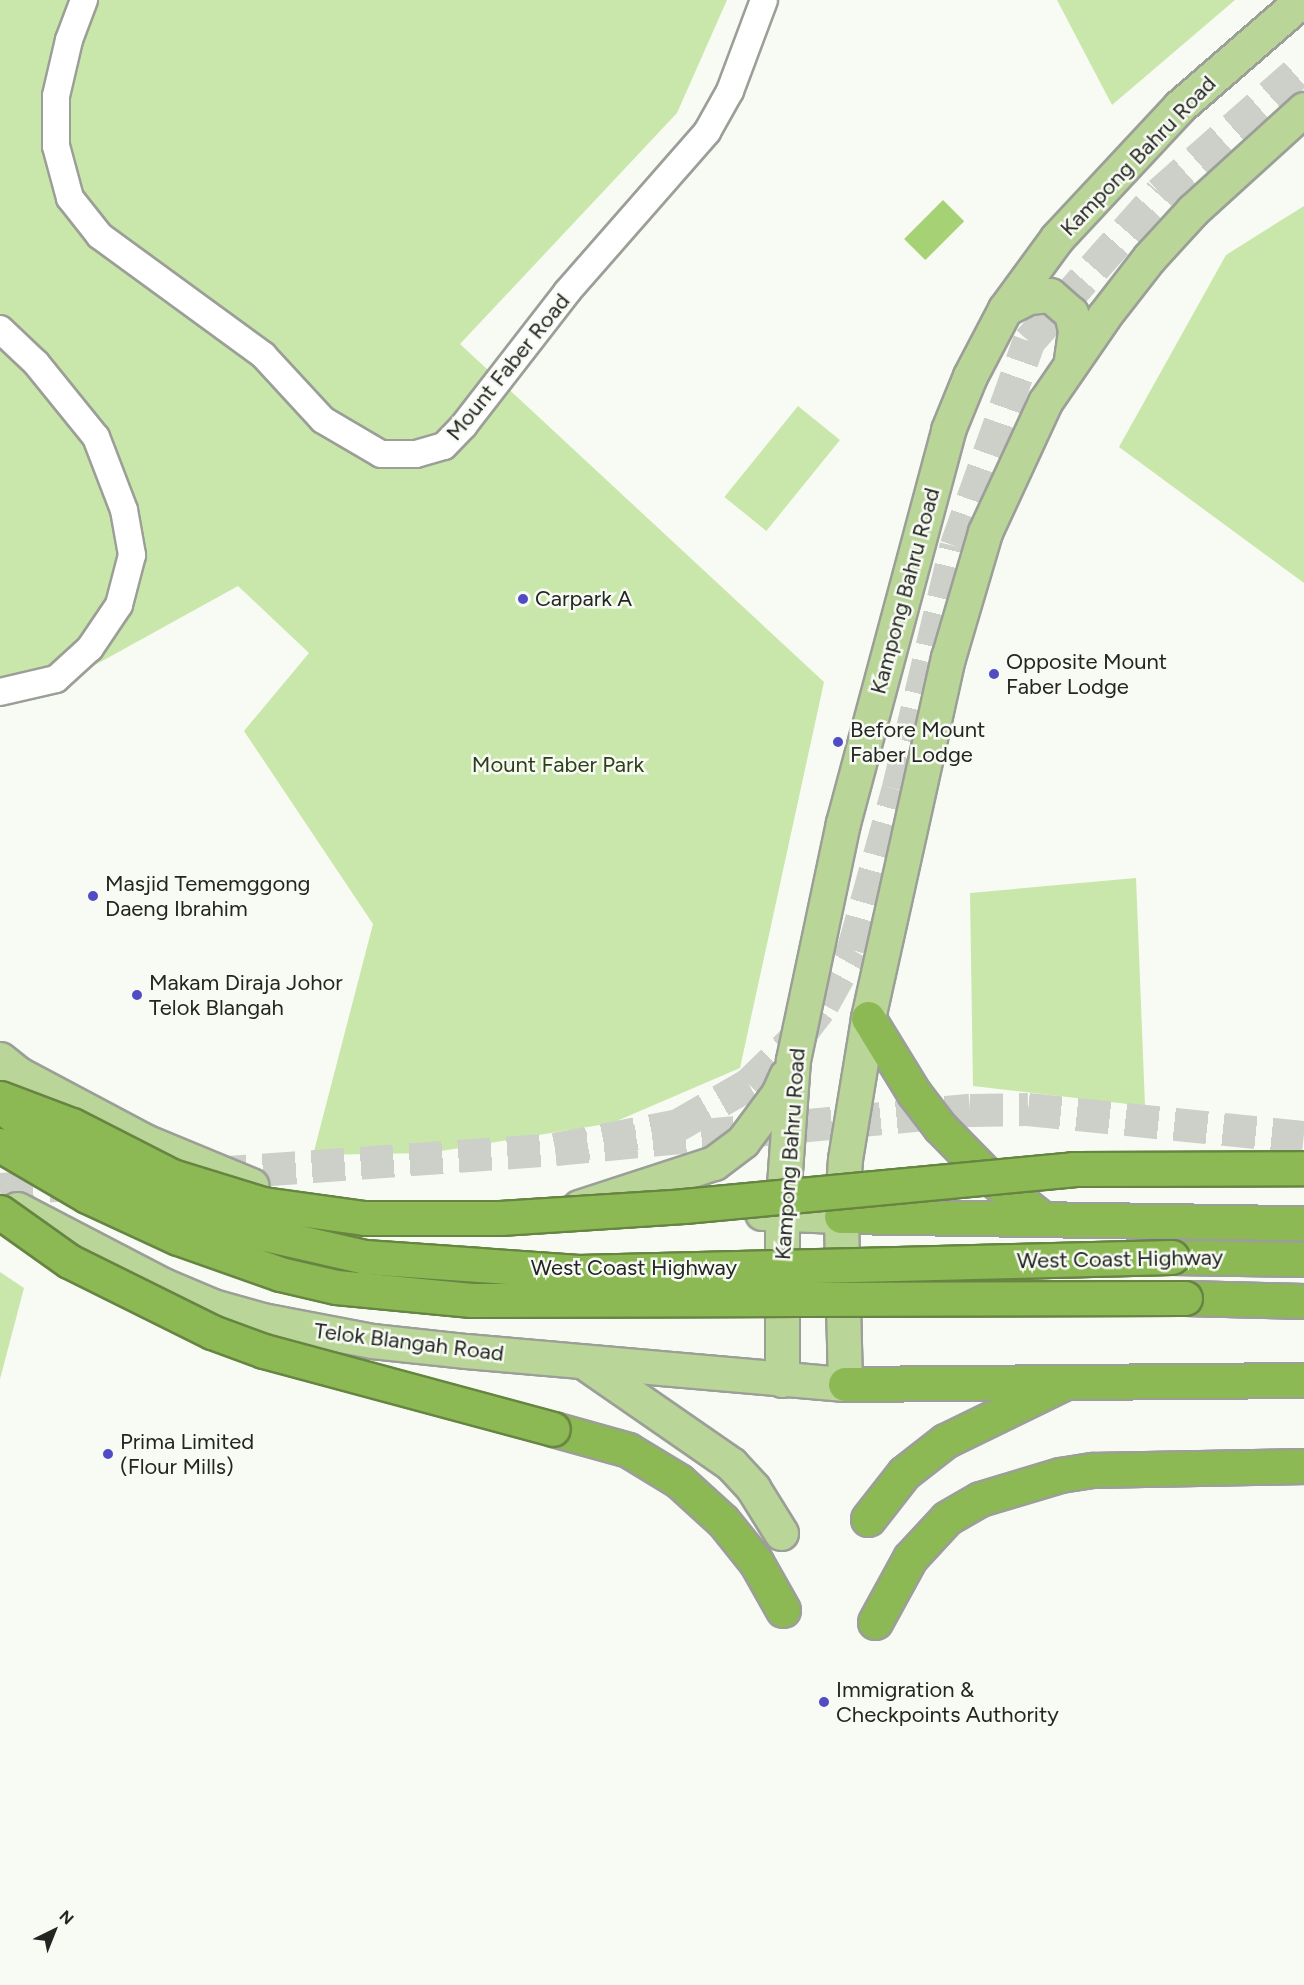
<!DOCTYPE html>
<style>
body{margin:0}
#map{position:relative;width:1304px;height:1985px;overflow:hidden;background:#f7fbf3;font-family:Figtree,sans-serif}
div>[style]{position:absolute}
.green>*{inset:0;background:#c9e7aa;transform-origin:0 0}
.water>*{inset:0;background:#a6d175;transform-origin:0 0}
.major-tunnel>*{height:33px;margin-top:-16.5px;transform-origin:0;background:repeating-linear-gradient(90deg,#cdd0c9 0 33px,transparent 0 49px)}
.highway-tunnel>*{height:33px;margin-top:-16.5px;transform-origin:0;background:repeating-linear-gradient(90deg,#cdd0c9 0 33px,transparent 0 49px)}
.roads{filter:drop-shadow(2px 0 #9b9f97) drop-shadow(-2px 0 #9b9f97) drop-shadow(0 2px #9b9f97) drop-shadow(0 -2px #9b9f97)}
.minor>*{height:26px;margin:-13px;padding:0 13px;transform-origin:13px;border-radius:13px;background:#fff}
.major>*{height:33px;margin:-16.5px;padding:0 16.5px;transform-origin:16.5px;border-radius:16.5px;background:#bad598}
.highway>*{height:33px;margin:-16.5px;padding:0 16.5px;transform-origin:16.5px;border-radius:16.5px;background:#8cb954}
.bridges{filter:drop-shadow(2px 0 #678542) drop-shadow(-2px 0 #678542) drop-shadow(0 2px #678542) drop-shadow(0 -2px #678542)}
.highway-bridge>*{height:33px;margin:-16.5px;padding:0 16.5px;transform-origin:16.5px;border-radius:16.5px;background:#8cb954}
.dots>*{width:16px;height:16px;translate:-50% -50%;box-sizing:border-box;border:3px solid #f7fbf3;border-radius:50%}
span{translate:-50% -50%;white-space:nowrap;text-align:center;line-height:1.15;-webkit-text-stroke:5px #f7fbf3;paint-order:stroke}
.street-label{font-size:22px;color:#232522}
.poi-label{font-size:22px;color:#232522}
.left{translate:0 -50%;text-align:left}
.park-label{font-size:22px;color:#2d3e18}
.north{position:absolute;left:24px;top:1901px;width:60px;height:60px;-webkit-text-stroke:4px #f7fbf3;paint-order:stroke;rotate:43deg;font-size:16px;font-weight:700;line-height:24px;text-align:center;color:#232522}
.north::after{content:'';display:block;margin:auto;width:21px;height:27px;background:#232522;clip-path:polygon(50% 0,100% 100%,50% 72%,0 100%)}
</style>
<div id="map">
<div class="green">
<i style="clip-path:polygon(0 0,727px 0,677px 113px,460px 344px,824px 682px,740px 1068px,612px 1123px,429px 1153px,313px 1155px,373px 924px,244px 731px,309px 653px,238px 586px,37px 697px,0 683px)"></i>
<i style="clip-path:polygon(1057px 0,1235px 0,1112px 105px)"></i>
<i style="clip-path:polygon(1304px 206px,1304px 583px,1119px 447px,1226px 255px)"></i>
<i style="left:798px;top:406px;width:54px;height:117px;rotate:39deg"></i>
<i style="clip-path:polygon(1136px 878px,1145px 1106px,973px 1086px,970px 893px)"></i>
<i style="clip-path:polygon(0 1272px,24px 1288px,0 1379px)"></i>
</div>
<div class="water">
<i style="left:943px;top:200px;width:30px;height:55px;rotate:45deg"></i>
</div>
<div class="major-tunnel">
<i style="left:214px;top:1173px;width:342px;rotate:-4deg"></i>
<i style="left:555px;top:1149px;width:125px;rotate:-11deg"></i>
<i style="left:678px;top:1125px;width:82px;rotate:-30deg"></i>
<i style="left:749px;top:1084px;width:70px;rotate:-44.4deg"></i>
<i style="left:799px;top:1035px;width:39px;rotate:-52deg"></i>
<i style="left:823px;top:1004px;width:62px;rotate:-60.9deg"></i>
<i style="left:853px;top:950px;width:167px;rotate:-74.4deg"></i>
<i style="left:898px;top:789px;width:250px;rotate:-76.6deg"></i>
<i style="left:956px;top:546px;width:218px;rotate:-70.4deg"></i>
<i style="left:1029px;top:341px;width:198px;rotate:-48.5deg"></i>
<i style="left:1160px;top:193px;width:192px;rotate:-41.4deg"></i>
<i style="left:0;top:1189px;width:82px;rotate:-4.2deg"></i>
</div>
<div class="highway-tunnel">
<i style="left:555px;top:1149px;width:417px;rotate:-5.4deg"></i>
<i style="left:970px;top:1110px;width:58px;rotate:-1deg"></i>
<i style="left:1028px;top:1109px;width:277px;rotate:5.8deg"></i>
</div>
<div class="roads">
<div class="minor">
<i style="left:84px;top:0;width:43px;rotate:110.6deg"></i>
<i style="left:69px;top:40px;width:57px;rotate:103.1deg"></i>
<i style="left:56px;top:96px;width:50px;rotate:90deg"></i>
<i style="left:56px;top:146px;width:54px;rotate:74.9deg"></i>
<i style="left:70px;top:198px;width:48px;rotate:51.7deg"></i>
<i style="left:100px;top:236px;width:202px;rotate:36.1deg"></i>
<i style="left:263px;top:355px;width:88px;rotate:47.3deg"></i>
<i style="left:323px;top:420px;width:67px;rotate:30.4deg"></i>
<i style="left:381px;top:454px;width:35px"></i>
<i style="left:416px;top:454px;width:29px;rotate:-16deg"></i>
<i style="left:444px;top:446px;width:29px;rotate:-46deg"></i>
<i style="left:464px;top:425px;width:168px;rotate:-52.2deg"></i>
<i style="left:567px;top:292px;width:213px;rotate:-48.8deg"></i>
<i style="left:707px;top:132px;width:47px;rotate:-60.7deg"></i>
<i style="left:730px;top:91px;width:97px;rotate:-69.5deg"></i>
<i style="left:0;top:329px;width:50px;rotate:43.4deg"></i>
<i style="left:36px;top:363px;width:95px;rotate:51deg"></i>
<i style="left:96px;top:437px;width:78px;rotate:69deg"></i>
<i style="left:124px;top:510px;width:46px;rotate:79.9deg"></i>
<i style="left:132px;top:555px;width:52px;rotate:104.6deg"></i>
<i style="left:119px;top:605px;width:52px;rotate:124deg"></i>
<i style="left:90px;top:648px;width:46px;rotate:137.6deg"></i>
<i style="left:56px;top:679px;width:57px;rotate:166.9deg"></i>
</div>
<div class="major">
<i style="left:1005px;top:309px;width:27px;rotate:-27deg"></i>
<i style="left:1029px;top:297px;width:21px;rotate:-5deg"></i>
<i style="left:1050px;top:295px;width:28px;rotate:41deg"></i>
<i style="left:1071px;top:313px;width:18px;rotate:77deg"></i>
<i style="left:1075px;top:331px;width:30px;rotate:98deg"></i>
<i style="left:0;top:1059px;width:22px;rotate:39deg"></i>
<i style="left:17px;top:1073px;width:147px;rotate:28deg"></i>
<i style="left:147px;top:1142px;width:113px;rotate:22.5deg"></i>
<i style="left:579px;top:1207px;width:142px;rotate:-18.1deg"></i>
<i style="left:714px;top:1163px;width:36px;rotate:-37deg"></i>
<i style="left:743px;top:1141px;width:59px;rotate:-53.3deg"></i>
<i style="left:778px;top:1094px;width:20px;rotate:-66deg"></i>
<i style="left:17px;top:1209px;width:165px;rotate:27.5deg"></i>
<i style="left:163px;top:1285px;width:54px;rotate:22.8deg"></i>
<i style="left:213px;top:1306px;width:51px;rotate:15.9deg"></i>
<i style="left:262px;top:1320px;width:112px;rotate:10.8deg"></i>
<i style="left:372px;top:1341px;width:95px;rotate:6.1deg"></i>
<i style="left:466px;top:1351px;width:380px;rotate:5deg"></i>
<i style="left:845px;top:1384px;width:168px;rotate:-91.4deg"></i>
<i style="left:841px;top:1216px;width:57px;rotate:-86deg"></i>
<i style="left:845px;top:1159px;width:143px;rotate:-80.7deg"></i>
<i style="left:868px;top:1018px;width:369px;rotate:-77.5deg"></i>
<i style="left:948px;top:658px;width:131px;rotate:-73.6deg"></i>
<i style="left:985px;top:532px;width:143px;rotate:-65.2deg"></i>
<i style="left:1045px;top:402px;width:104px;rotate:-55.5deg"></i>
<i style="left:1104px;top:316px;width:73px;rotate:-52.2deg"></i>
<i style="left:1149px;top:258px;width:65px;rotate:-47.5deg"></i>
<i style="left:1193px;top:210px;width:150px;rotate:-42.3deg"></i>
<i style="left:762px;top:1213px;width:79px;rotate:2.2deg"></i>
<i style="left:588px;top:1365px;width:174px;rotate:34.7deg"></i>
<i style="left:731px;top:1464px;width:33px;rotate:47deg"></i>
<i style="left:753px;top:1488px;width:53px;rotate:58.1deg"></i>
<i style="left:782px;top:1380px;width:167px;rotate:-90deg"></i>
<i style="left:782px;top:1213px;width:153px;rotate:-85.9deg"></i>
<i style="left:793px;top:1060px;width:242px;rotate:-78.1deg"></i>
<i style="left:843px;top:823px;width:407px;rotate:-75deg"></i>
<i style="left:948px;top:430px;width:58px;rotate:-67.8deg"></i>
<i style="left:970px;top:376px;width:76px;rotate:-62.4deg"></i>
<i style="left:1005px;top:309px;width:88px;rotate:-53.8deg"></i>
<i style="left:1057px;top:238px;width:179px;rotate:-47deg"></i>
<i style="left:1179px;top:107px;width:163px;rotate:-41deg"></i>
</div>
<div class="highway">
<i style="left:868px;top:1018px;width:88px;rotate:58.5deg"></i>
<i style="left:914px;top:1093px;width:43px;rotate:52.6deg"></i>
<i style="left:940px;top:1127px;width:66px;rotate:45.6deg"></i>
<i style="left:986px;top:1174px;width:69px;rotate:38.5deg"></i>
<i style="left:841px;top:1216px;width:463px;rotate:0.9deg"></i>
<i style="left:1172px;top:1257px;width:132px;rotate:0.9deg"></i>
<i style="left:1185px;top:1298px;width:119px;rotate:1.4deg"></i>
<i style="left:845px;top:1384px;width:459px;rotate:-0.5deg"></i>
<i style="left:553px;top:1429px;width:78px;rotate:15.6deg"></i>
<i style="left:628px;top:1450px;width:60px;rotate:31.3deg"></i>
<i style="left:679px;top:1481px;width:59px;rotate:42.3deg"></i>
<i style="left:723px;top:1521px;width:53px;rotate:51.2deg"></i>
<i style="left:756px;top:1562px;width:55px;rotate:60.6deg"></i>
<i style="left:868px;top:1519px;width:58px;rotate:-52deg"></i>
<i style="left:904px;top:1473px;width:52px;rotate:-38deg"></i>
<i style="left:945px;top:1441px;width:130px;rotate:-26deg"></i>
<i style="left:875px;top:1622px;width:73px;rotate:-61.3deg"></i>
<i style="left:910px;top:1558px;width:54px;rotate:-47.2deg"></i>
<i style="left:947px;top:1518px;width:38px;rotate:-30deg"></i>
<i style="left:980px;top:1499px;width:84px;rotate:-16.7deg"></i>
<i style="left:1060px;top:1475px;width:33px;rotate:-9deg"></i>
<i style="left:1093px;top:1470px;width:211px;rotate:-1.1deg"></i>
</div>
</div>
<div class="bridges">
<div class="highway-bridge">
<i style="left:0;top:1098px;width:77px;rotate:20.6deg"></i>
<i style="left:72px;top:1125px;width:112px;rotate:27deg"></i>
<i style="left:172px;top:1176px;width:95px;rotate:17.1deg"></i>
<i style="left:263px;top:1204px;width:102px;rotate:7.9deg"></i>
<i style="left:364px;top:1218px;width:136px"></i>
<i style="left:500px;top:1218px;width:184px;rotate:-3.7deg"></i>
<i style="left:684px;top:1206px;width:391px;rotate:-5.4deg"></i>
<i style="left:1073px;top:1169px;width:231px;rotate:-0.2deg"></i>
<i style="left:1px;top:1106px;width:75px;rotate:37.9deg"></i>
<i style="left:60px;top:1152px;width:114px;rotate:26.1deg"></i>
<i style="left:162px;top:1202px;width:99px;rotate:17.7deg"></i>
<i style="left:256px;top:1232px;width:112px;rotate:12.9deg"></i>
<i style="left:365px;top:1257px;width:214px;rotate:4deg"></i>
<i style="left:578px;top:1272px;width:594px;rotate:-1.45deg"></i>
<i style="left:0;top:1145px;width:101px;rotate:30.4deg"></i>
<i style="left:87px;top:1196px;width:100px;rotate:24.8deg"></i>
<i style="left:178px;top:1238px;width:108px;rotate:19.4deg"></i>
<i style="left:280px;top:1274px;width:57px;rotate:13.1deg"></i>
<i style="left:336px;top:1287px;width:136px;rotate:5.5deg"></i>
<i style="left:471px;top:1300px;width:714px;rotate:-0.16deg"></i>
<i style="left:0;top:1212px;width:85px;rotate:35.4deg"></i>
<i style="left:69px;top:1261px;width:160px;rotate:26.4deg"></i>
<i style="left:212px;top:1332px;width:55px;rotate:20.1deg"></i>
<i style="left:264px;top:1351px;width:299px;rotate:15.1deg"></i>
</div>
</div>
<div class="dots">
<i style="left:523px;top:599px;background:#514cc3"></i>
<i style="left:994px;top:674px;background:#514cc3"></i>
<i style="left:838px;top:742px;background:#514cc3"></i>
<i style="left:93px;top:896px;background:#514cc3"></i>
<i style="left:137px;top:995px;background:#514cc3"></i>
<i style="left:108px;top:1454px;background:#514cc3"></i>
<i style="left:824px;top:1702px;background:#514cc3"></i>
</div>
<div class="street-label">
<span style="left:1138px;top:156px;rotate:-46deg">Kampong Bahru Road</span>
<span style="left:508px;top:367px;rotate:-51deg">Mount Faber Road</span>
<span style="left:905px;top:591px;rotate:-75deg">Kampong Bahru Road</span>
<span style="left:790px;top:1154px;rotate:-86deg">Kampong Bahru Road</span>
<span style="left:1120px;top:1259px;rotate:-1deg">West Coast Highway</span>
<span style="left:634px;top:1268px">West Coast Highway</span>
<span style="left:409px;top:1342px;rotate:7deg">Telok Blangah Road</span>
</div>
<div class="poi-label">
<span class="left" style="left:535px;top:599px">Carpark A</span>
<span class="left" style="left:1006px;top:674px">Opposite Mount<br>Faber Lodge</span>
<span class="left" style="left:850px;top:742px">Before Mount<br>Faber Lodge</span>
<span class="left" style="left:105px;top:896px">Masjid Tememggong<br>Daeng Ibrahim</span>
<span class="left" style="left:149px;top:995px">Makam Diraja Johor<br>Telok Blangah</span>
<span class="left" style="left:120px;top:1454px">Prima Limited<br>(Flour Mills)</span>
<span class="left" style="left:836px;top:1702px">Immigration &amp;<br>Checkpoints Authority</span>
</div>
<div class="park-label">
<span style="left:558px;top:765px">Mount Faber Park</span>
</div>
<div class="north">N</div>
</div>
